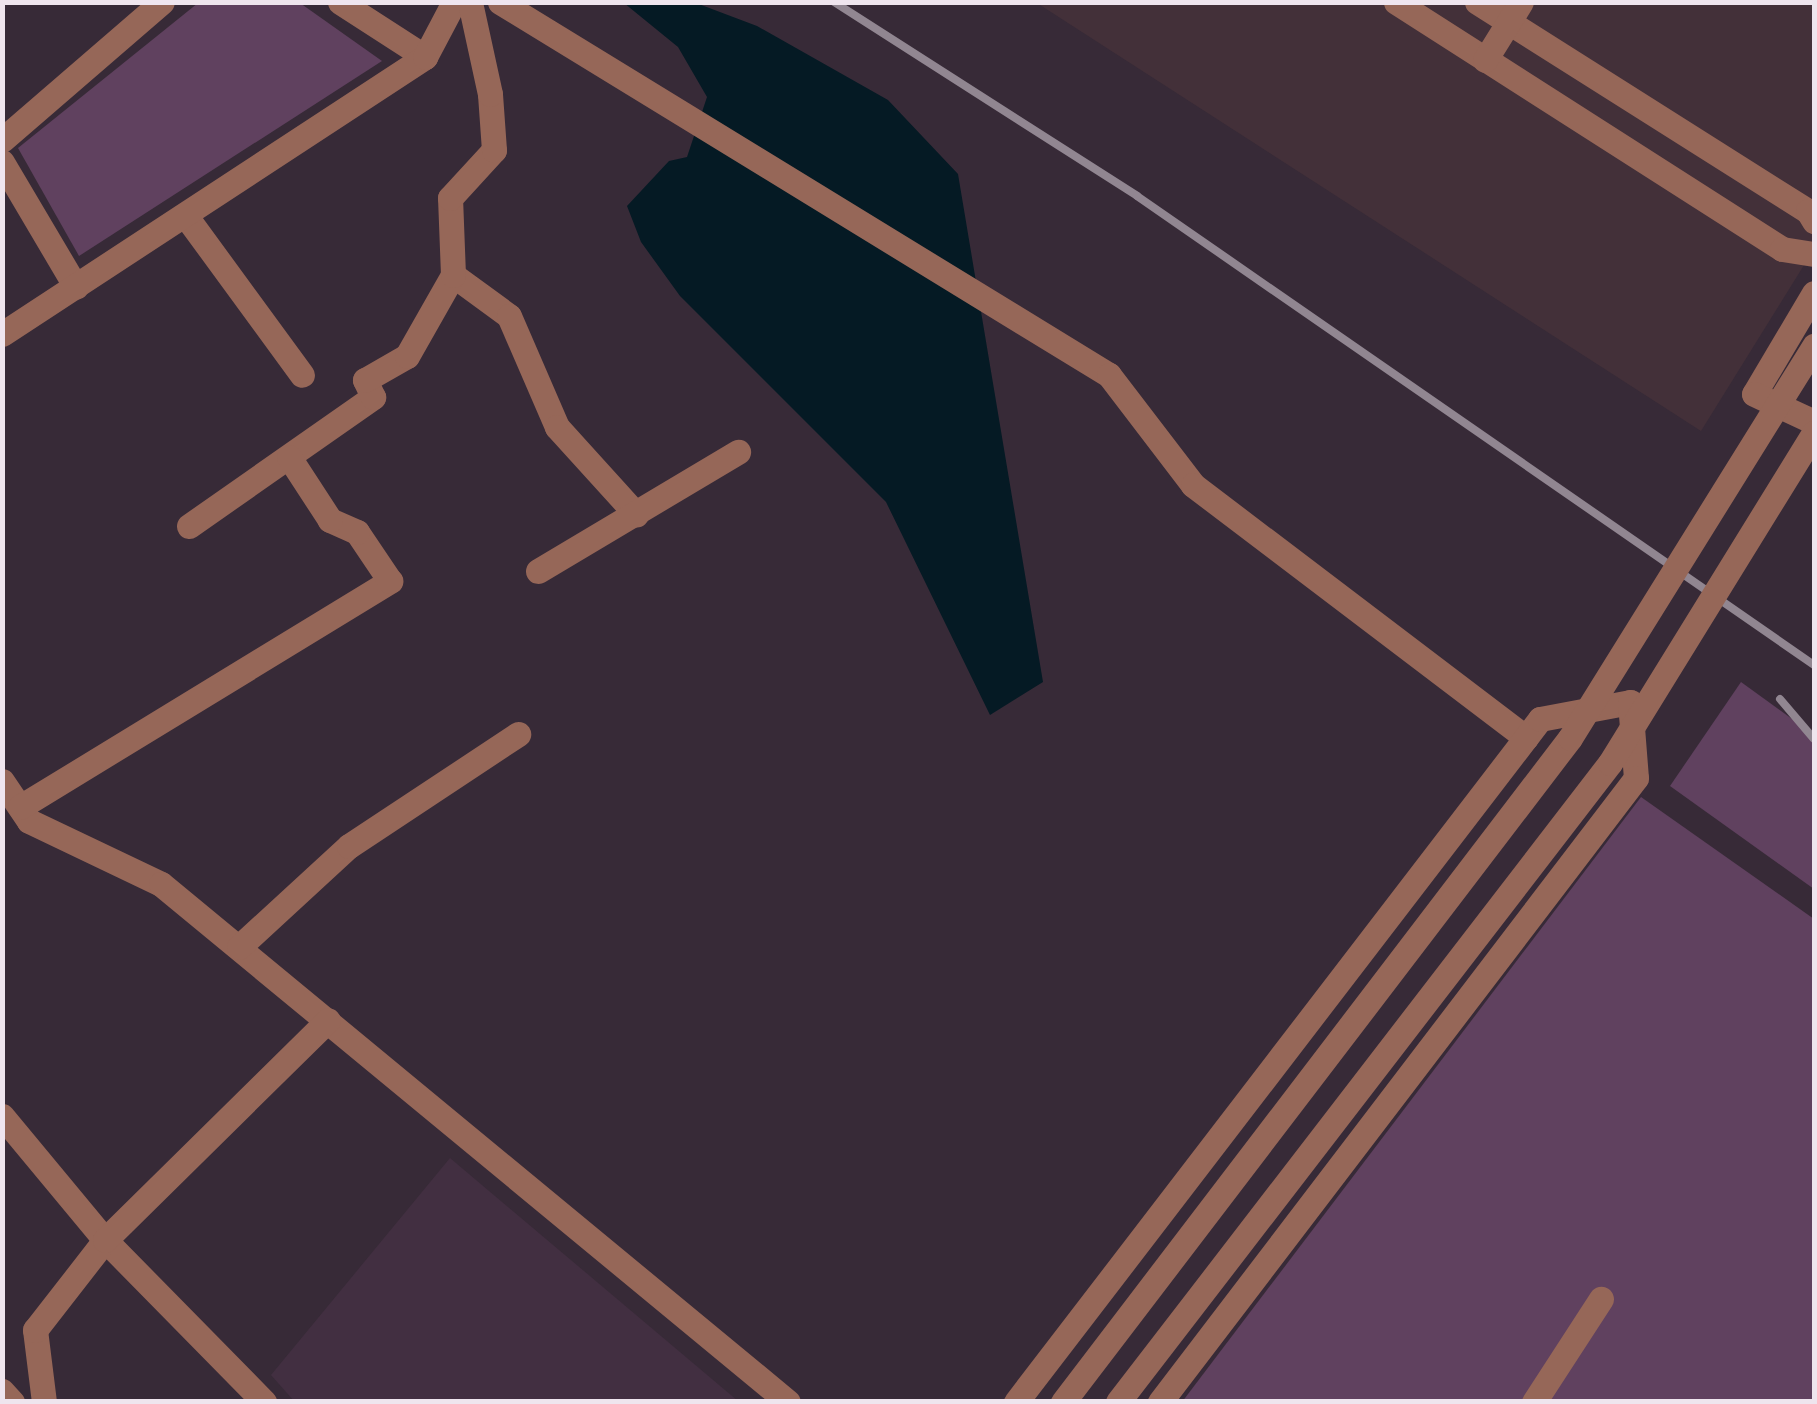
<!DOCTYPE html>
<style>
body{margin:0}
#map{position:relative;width:1817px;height:1404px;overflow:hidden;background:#372a37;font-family:Barlow,sans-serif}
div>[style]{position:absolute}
.commercial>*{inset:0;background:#433039}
.built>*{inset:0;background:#422f41}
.green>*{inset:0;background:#60415f}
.water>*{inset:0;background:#051a24}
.minor>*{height:25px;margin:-12.5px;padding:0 12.5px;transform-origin:12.5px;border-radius:12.5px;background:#966758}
.rail>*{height:8px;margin:-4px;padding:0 4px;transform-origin:4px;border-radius:4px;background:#918691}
.minor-bridge>*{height:25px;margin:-12.5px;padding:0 12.5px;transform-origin:12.5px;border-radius:12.5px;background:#966758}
span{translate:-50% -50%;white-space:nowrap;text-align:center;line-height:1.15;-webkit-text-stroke:8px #1b151b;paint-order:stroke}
.frame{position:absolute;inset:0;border:5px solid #efe5ee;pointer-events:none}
</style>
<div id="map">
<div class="commercial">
<i style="clip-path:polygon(1037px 3px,1814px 3px,1814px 249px,1701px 431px)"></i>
</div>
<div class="built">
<i style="clip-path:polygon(450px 1158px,738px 1401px,294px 1401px,271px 1375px)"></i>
</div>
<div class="green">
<i style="clip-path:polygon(198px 3px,300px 3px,382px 61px,79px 256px,18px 148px)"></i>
<i style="clip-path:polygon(1741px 682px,1814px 735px,1814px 889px,1670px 786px)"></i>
<i style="clip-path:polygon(1641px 797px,1814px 919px,1814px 1401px,1182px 1402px)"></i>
</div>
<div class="water">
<i style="clip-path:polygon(624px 3px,696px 3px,757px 26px,888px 100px,958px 174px,1043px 682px,990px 715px,886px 502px,680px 296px,641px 242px,627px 206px,669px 161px,687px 157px,707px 97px,678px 47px)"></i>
</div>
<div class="minor">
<i style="left:340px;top:2px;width:101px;rotate:32.9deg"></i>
<i style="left:500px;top:2px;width:714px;rotate:31.49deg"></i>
<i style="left:1109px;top:375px;width:138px;rotate:52.6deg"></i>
<i style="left:1193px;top:485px;width:418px;rotate:37.2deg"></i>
<i style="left:1396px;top:2px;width:458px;rotate:32.6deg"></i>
<i style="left:1782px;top:249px;width:32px;rotate:9deg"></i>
<i style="left:1477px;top:2px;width:391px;rotate:32.3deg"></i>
<i style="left:1808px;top:211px;width:12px;rotate:59deg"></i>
<i style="left:1485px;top:60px;width:68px;rotate:-58.2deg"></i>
<i style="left:2px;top:140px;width:211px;rotate:-40.8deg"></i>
<i style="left:2px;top:162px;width:145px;rotate:59.4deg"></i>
<i style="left:185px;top:215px;width:198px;rotate:53.8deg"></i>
<i style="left:453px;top:275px;width:69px;rotate:36.2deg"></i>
<i style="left:509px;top:316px;width:121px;rotate:66.6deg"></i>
<i style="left:557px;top:427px;width:118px;rotate:47.8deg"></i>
<i style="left:1814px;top:293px;width:117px;rotate:120.7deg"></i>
<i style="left:1754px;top:394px;width:66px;rotate:25deg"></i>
<i style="left:2px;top:334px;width:506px;rotate:-33.22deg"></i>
<i style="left:425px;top:57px;width:62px;rotate:-62.2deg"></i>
<i style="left:189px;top:526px;width:225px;rotate:-35deg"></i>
<i style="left:373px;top:397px;width:19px;rotate:-115deg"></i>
<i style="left:365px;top:380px;width:48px;rotate:-29.7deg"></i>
<i style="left:407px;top:356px;width:93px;rotate:-60.4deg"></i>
<i style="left:453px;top:275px;width:77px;rotate:-92.2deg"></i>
<i style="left:450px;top:198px;width:65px;rotate:-47.5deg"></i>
<i style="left:494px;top:150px;width:56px;rotate:-94.1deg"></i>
<i style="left:490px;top:94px;width:94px;rotate:-102.3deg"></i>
<i style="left:538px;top:571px;width:233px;rotate:-30.8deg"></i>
<i style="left:2px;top:781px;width:48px;rotate:56deg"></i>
<i style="left:29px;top:821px;width:146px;rotate:25.5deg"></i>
<i style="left:161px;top:884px;width:813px;rotate:39.56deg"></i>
<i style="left:20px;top:807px;width:434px;rotate:-31.4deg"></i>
<i style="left:390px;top:581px;width:59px;rotate:-124deg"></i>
<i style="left:357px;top:532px;width:30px;rotate:-156deg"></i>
<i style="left:330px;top:520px;width:75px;rotate:-123.1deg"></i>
<i style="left:239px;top:947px;width:149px;rotate:-42.6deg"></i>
<i style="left:349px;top:846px;width:203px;rotate:-33.5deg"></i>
<i style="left:2px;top:1116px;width:161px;rotate:50.3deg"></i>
<i style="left:105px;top:1240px;width:227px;rotate:45.5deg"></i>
<i style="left:2px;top:1391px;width:15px;rotate:48deg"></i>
<i style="left:44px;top:1402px;width:73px;rotate:-97.1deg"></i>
<i style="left:35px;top:1330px;width:114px;rotate:-52.1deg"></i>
<i style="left:105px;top:1240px;width:313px;rotate:-44.6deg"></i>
<i style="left:1016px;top:1402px;width:861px;rotate:-52.5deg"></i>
<i style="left:1540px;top:719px;width:92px;rotate:-10.7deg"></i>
<i style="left:1630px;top:702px;width:76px;rotate:85.5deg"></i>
<i style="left:1636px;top:778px;width:785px;rotate:127.34deg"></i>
<i style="left:1534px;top:1402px;width:123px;rotate:-57deg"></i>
</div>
<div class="rail">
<i style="left:834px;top:2px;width:360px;rotate:32.6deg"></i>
<i style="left:1137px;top:196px;width:824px;rotate:34.71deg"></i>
<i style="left:1780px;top:699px;width:52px;rotate:49.6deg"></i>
</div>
<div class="minor-bridge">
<i style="left:1063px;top:1402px;width:835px;rotate:-52.64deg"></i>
<i style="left:1570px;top:738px;width:462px;rotate:-58.1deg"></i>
<i style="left:1118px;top:1402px;width:806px;rotate:-52.41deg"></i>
<i style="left:1610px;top:763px;width:388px;rotate:-58.3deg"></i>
</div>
<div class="frame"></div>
</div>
